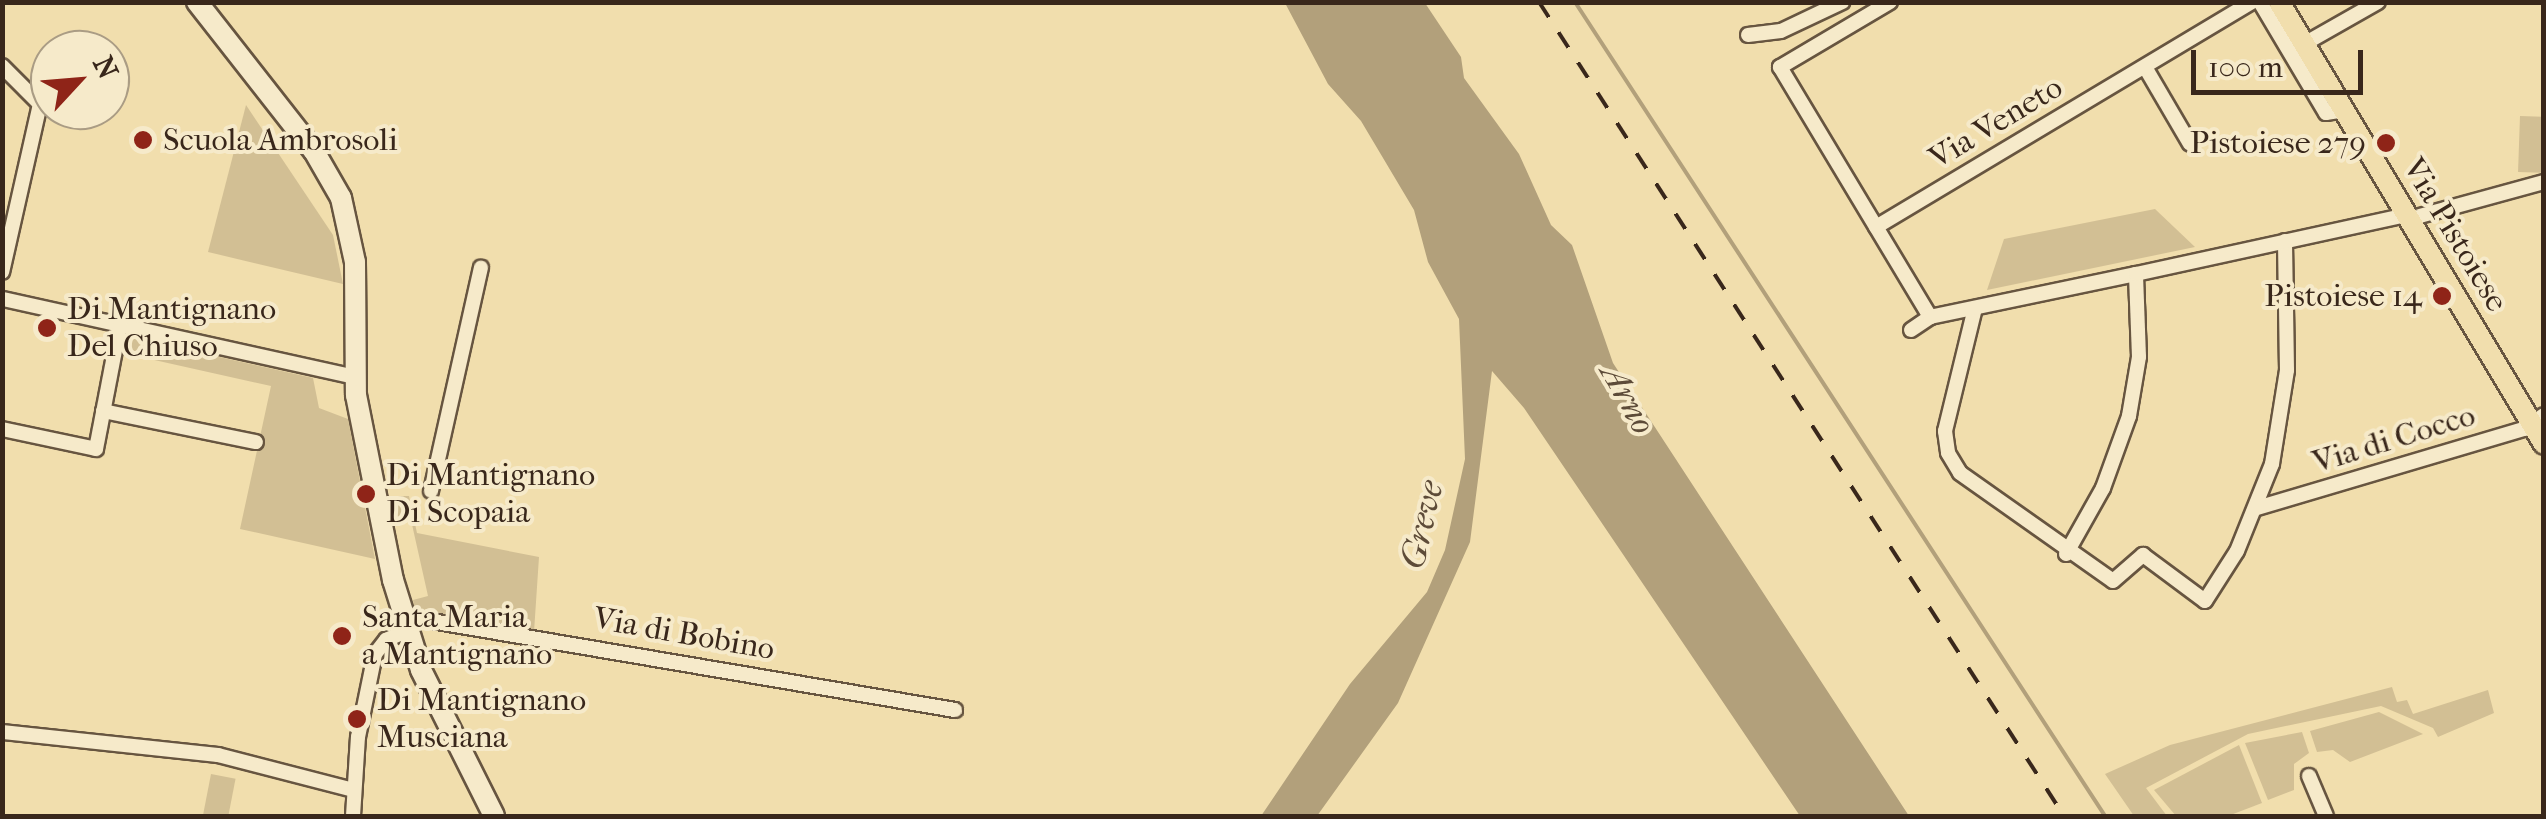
<!DOCTYPE html>
<style>
body{margin:0}
#map{position:relative;width:2546px;height:819px;overflow:hidden;background:#f1dead;font-family:"IM FELL French Canon",serif}
div>[style]{position:absolute}
.green>*{inset:0;background:#d2bf94;transform-origin:0 0}
.water>*{inset:0;background:#b2a07b}
.stream>*{height:4px;margin:-2px;padding:0 2px;transform-origin:2px;border-radius:2px;background:#b2a07b}
.roads{filter:drop-shadow(2px 0 #675540) drop-shadow(-2px 0 #675540) drop-shadow(0 2px #675540) drop-shadow(0 -2px #675540)}
.street>*{height:14px;margin:-7px;padding:0 7px;transform-origin:7px;border-radius:7px;background:#f6eaca}
.secondary>*{height:20px;margin:-10px;padding:0 10px;transform-origin:10px;border-radius:10px;background:#f6eaca}
.primary>*{height:20px;margin:-10px;padding:0 10px;transform-origin:10px;border-radius:10px;background:#f1dead}
.rail>*{height:4px;margin-top:-2px;transform-origin:0;background:repeating-linear-gradient(90deg,#39271b 0 18px,transparent 0 36px)}
.dots>*{width:28px;height:28px;translate:-50% -50%;box-sizing:border-box;border:5px solid #f6eaca;border-radius:50%}
span{translate:-50% -50%;white-space:nowrap;text-align:center;line-height:1.15;-webkit-text-stroke:8px #f6eaca;paint-order:stroke}
.street-label{font-size:32px;color:#39271b}
.poi-label{font-size:32px;color:#39271b}
.left{translate:0 -50%;text-align:left}
.right{translate:-100% -50%;text-align:right}
.water-label{font-size:35px;color:#5d4b38;font-style:italic}
.frame{position:absolute;inset:0;border:5px solid #39271b;pointer-events:none}
.north{position:absolute;left:30px;top:30px;width:100px;height:100px;box-sizing:border-box;background:#f6eaca;border:2px solid #aa9c84;border-radius:50%;rotate:64deg;font-size:28px;font-weight:700;line-height:40px;text-align:center;color:#39271b}
.north::after{content:'';display:block;margin:auto;width:35px;height:45px;background:#8f2418;clip-path:polygon(50% 0,100% 100%,50% 72%,0 100%)}
.scale{position:absolute;left:2191px;top:50px;width:172px;height:45px;box-sizing:border-box;border:5px solid #39271b;border-top:0;padding-left:12px;font-size:30px;line-height:35px;white-space:nowrap;color:#39271b;-webkit-text-stroke:8px #f6eaca;paint-order:stroke}
</style>
<div id="map">
<div class="green">
<i style="clip-path:polygon(246px 105px,333px 235px,343px 284px,208px 252px)"></i>
<i style="left:2520px;top:116px;width:23px;height:56px;rotate:2deg"></i>
<i style="clip-path:polygon(2155px 209px,2195px 247px,1987px 290px,2004px 239px)"></i>
<i style="clip-path:polygon(130px 337px,313px 378px,319px 408px,348px 419px,375px 559px,240px 529px,271px 386px,123px 353px)"></i>
<i style="clip-path:polygon(388px 496px,409px 496px,417px 533px,539px 557px,534px 632px,416px 615px,413px 600px,428px 596px,411px 520px,392px 516px)"></i>
<i style="clip-path:polygon(2392px 687px,2397px 702px,2407px 700px,2413px 714px,2488px 690px,2494px 713px,2438px 737px,2433px 728px,2381px 706px,2248px 734px,2146px 788px,2167px 816px,2134px 816px,2105px 774px,2170px 745px)"></i>
<i style="clip-path:polygon(2379px 712px,2423px 734px,2350px 762px,2333px 750px,2317px 752px,2310px 731px)"></i>
<i style="clip-path:polygon(2302px 732px,2309px 753px,2294px 764px,2294px 790px,2268px 800px,2245px 743px)"></i>
<i style="clip-path:polygon(2239px 745px,2262px 803px,2228px 816px,2176px 816px,2154px 790px)"></i>
<i style="left:211px;top:774px;width:25px;height:43px;rotate:11deg"></i>
</div>
<div class="water">
<i style="clip-path:polygon(1285px 3px,1425px 3px,1461px 57px,1464px 78px,1519px 154px,1551px 225px,1572px 245px,1613px 363px,1909px 816px,1800px 816px,1524px 408px,1492px 371px,1470px 542px,1398px 703px,1317px 816px,1261px 816px,1350px 684px,1427px 592px,1445px 550px,1465px 459px,1459px 319px,1428px 262px,1414px 210px,1361px 121px,1328px 84px)"></i>
</div>
<div class="stream">
<i style="left:1575px;top:2px;width:971px;rotate:56.93deg"></i>
</div>
<div class="roads">
<div class="street">
<i style="left:1890px;top:2px;width:128px;rotate:149.4deg"></i>
<i style="left:1780px;top:67px;width:292px;rotate:59deg"></i>
<i style="left:2260px;top:2px;width:129px;rotate:59.3deg"></i>
<i style="left:2326px;top:113px;width:19px;rotate:-9deg"></i>
<i style="left:1748px;top:35px;width:33px;rotate:-7deg"></i>
<i style="left:1781px;top:31px;width:68px;rotate:-25.4deg"></i>
<i style="left:2304px;top:44px;width:85px;rotate:-29.6deg"></i>
<i style="left:2px;top:66px;width:54px;rotate:45deg"></i>
<i style="left:40px;top:104px;width:172px;rotate:102.7deg"></i>
<i style="left:2145px;top:67px;width:89px;rotate:59.7deg"></i>
<i style="left:2420px;top:216px;width:129px;rotate:-15.3deg"></i>
<i style="left:1876px;top:227px;width:438px;rotate:-30.9deg"></i>
<i style="left:3px;top:299px;width:360px;rotate:12.5deg"></i>
<i style="left:1975px;top:308px;width:127px;rotate:103.7deg"></i>
<i style="left:1945px;top:431px;width:22px;rotate:82deg"></i>
<i style="left:1948px;top:453px;width:23px;rotate:59deg"></i>
<i style="left:1960px;top:473px;width:187px;rotate:35.2deg"></i>
<i style="left:2113px;top:581px;width:40px;rotate:-41deg"></i>
<i style="left:2143px;top:555px;width:77px;rotate:36.6deg"></i>
<i style="left:2205px;top:601px;width:59px;rotate:-57.4deg"></i>
<i style="left:2237px;top:551px;width:94px;rotate:-68.1deg"></i>
<i style="left:2272px;top:464px;width:95px;rotate:-80.9deg"></i>
<i style="left:2287px;top:370px;width:129px;rotate:-90.9deg"></i>
<i style="left:1911px;top:330px;width:23px;rotate:-34deg"></i>
<i style="left:1930px;top:317px;width:210px;rotate:-11.8deg"></i>
<i style="left:103px;top:411px;width:156px;rotate:11.5deg"></i>
<i style="left:2px;top:429px;width:96px;rotate:12deg"></i>
<i style="left:96px;top:449px;width:127px;rotate:-79.1deg"></i>
<i style="left:431px;top:491px;width:229px;rotate:-77.4deg"></i>
<i style="left:2257px;top:508px;width:278px;rotate:-16.5deg"></i>
<i style="left:2524px;top:429px;width:24px;rotate:-35deg"></i>
<i style="left:2066px;top:554px;width:76px;rotate:-60.7deg"></i>
<i style="left:2103px;top:488px;width:77px;rotate:-70.1deg"></i>
<i style="left:2129px;top:416px;width:60px;rotate:-80.4deg"></i>
<i style="left:2139px;top:357px;width:83px;rotate:-92.1deg"></i>
<i style="left:2136px;top:274px;width:277px;rotate:-12.3deg"></i>
<i style="left:402px;top:616px;width:561px;rotate:9.65deg"></i>
<i style="left:2px;top:732px;width:217px;rotate:6.1deg"></i>
<i style="left:218px;top:755px;width:139px;rotate:14.5deg"></i>
<i style="left:2309px;top:776px;width:43px;rotate:67deg"></i>
<i style="left:353px;top:816px;width:79px;rotate:-86.4deg"></i>
<i style="left:358px;top:737px;width:85px;rotate:-78.4deg"></i>
<i style="left:375px;top:654px;width:18px;rotate:-52deg"></i>
<i style="left:386px;top:640px;width:22px;rotate:-24deg"></i>
</div>
<div class="secondary">
<i style="left:197px;top:2px;width:189px;rotate:51.9deg"></i>
<i style="left:314px;top:151px;width:54px;rotate:60.1deg"></i>
<i style="left:341px;top:198px;width:66px;rotate:77.7deg"></i>
<i style="left:355px;top:262px;width:133px;rotate:89.6deg"></i>
<i style="left:356px;top:395px;width:189px;rotate:78.7deg"></i>
<i style="left:393px;top:580px;width:94px;rotate:72.7deg"></i>
<i style="left:421px;top:670px;width:163px;rotate:63.4deg"></i>
</div>
<div class="primary">
<i style="left:2279px;top:2px;width:515px;rotate:59.06deg"></i>
</div>
</div>
<div class="rail">
<i style="left:1539px;top:2px;width:969px;rotate:57.18deg"></i>
</div>
<div class="dots">
<i style="left:143px;top:140px;background:#8f2418"></i>
<i style="left:2386px;top:143px;background:#8f2418"></i>
<i style="left:2442px;top:296px;background:#8f2418"></i>
<i style="left:47px;top:328px;background:#8f2418"></i>
<i style="left:366px;top:494px;background:#8f2418"></i>
<i style="left:342px;top:636px;background:#8f2418"></i>
<i style="left:357px;top:719px;background:#8f2418"></i>
</div>
<div class="street-label">
<span style="left:1996px;top:123px;rotate:-31deg">Via Veneto</span>
<span style="left:2455px;top:235px;rotate:59deg">Via Pistoiese</span>
<span style="left:2394px;top:439px;rotate:-17deg">Via di Cocco</span>
<span style="left:684px;top:634px;rotate:10deg">Via di Bobino</span>
</div>
<div class="poi-label">
<span class="left" style="left:163px;top:140px">Scuola Ambrosoli</span>
<span class="right" style="left:2366px;top:143px">Pistoiese 279</span>
<span class="right" style="left:2422px;top:296px">Pistoiese 14</span>
<span class="left" style="left:67px;top:328px">Di Mantignano<br>Del Chiuso</span>
<span class="left" style="left:386px;top:494px">Di Mantignano<br>Di Scopaia</span>
<span class="left" style="left:362px;top:636px">Santa Maria<br>a Mantignano</span>
<span class="left" style="left:377px;top:719px">Di Mantignano<br>Musciana</span>
</div>
<div class="water-label">
<span style="left:1628px;top:399px;rotate:61deg">Arno</span>
<span style="left:1422px;top:525px;rotate:-77deg">Greve</span>
</div>
<div class="frame"></div>
<div class="north">N</div>
<div class="scale">100 m</div>
</div>
